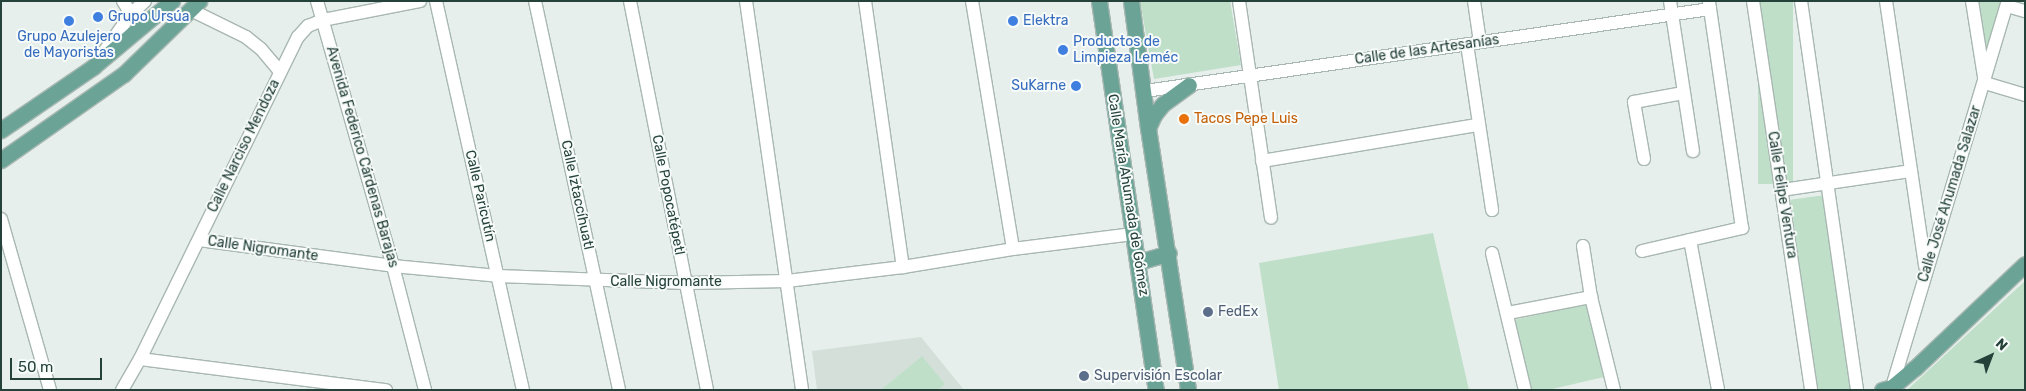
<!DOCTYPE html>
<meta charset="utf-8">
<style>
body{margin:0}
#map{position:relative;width:2026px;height:391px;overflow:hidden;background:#e6efeb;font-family:Rubik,sans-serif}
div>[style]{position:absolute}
.built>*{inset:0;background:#d4dfda}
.green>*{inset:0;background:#bfdfc8;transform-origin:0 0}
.roads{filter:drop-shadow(1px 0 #a8b7b2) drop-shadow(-1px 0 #a8b7b2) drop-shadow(0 1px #a8b7b2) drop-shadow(0 -1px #a8b7b2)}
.minor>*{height:12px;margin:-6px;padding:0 6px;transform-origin:6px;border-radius:6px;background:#fff}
.major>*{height:15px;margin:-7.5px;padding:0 7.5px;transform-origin:7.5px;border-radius:7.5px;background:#6ba496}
.dots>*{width:14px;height:14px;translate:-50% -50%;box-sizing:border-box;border:2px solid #f7fbf9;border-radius:50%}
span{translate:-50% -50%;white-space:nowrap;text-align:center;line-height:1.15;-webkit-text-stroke:4px #f7fbf9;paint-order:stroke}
.shop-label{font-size:14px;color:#366cbe}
.left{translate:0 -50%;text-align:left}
.right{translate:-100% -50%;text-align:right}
.street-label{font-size:14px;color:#24413a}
.food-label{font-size:14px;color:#c56008}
.service-label{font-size:14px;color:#4e5e75}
.frame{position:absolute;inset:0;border:2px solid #24413a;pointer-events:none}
.north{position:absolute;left:1966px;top:331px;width:50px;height:50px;-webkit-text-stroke:4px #f7fbf9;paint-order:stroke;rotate:43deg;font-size:14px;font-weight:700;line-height:20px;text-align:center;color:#24413a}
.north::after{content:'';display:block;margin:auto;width:18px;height:22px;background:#24413a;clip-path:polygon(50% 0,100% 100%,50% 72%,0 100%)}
.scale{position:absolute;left:10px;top:358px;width:92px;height:22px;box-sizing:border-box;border:2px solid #24413a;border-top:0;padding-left:6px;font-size:15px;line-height:18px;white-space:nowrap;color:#24413a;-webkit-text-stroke:4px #f7fbf9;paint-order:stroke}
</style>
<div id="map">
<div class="built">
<i style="clip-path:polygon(921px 337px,964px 390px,817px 390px,812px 351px)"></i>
</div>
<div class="green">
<i style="clip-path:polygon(1140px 1px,1230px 1px,1241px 65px,1154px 79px)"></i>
<i style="left:1758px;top:1px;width:35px;height:183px"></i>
<i style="clip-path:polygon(1979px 1px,2001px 1px,1987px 60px)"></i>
<i style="left:1825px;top:195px;width:197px;height:35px;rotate:82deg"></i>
<i style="clip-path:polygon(1433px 233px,1469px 390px,1279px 390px,1259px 263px)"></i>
<i style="clip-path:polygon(2025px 281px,2025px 390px,1907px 390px)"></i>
<i style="clip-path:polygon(1587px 304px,1604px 377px,1548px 390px,1530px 390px,1514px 320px)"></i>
<i style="clip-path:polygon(922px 356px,945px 384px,938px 390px,881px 390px)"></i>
</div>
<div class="roads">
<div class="minor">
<i style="left:123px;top:1px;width:15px;rotate:58deg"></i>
<i style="left:317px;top:1px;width:276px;rotate:74deg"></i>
<i style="left:393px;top:266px;width:128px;rotate:75.5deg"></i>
<i style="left:436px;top:1px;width:399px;rotate:77.4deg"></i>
<i style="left:535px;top:1px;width:398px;rotate:77.8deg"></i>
<i style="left:630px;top:1px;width:397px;rotate:78.8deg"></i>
<i style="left:746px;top:1px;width:393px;rotate:81.8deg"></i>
<i style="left:865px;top:1px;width:269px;rotate:81.9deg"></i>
<i style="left:972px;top:1px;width:251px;rotate:80.6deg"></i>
<i style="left:1239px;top:1px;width:219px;rotate:81.6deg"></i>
<i style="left:1474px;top:1px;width:41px;rotate:81.7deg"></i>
<i style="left:1670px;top:1px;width:152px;rotate:81.3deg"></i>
<i style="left:1753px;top:1px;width:393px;rotate:81.5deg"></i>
<i style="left:1801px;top:1px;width:393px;rotate:81.8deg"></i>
<i style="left:1886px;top:1px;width:268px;rotate:81.6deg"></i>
<i style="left:1972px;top:1px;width:83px;rotate:81deg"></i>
<i style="left:1985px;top:83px;width:42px;rotate:16.7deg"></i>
<i style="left:2007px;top:6px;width:19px;rotate:16deg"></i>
<i style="left:191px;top:10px;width:61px;rotate:26.1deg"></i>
<i style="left:246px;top:37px;width:19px;rotate:39deg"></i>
<i style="left:261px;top:49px;width:30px;rotate:50deg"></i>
<i style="left:1467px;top:44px;width:168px;rotate:81.4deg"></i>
<i style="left:101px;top:56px;width:52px;rotate:-54.5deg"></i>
<i style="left:131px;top:14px;width:19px;rotate:-43deg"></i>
<i style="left:1145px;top:91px;width:571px;rotate:-8.26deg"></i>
<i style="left:1644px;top:159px;width:58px;rotate:-100deg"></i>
<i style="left:1634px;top:102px;width:50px;rotate:-10.4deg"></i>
<i style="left:1262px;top:161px;width:218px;rotate:-9.5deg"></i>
<i style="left:1782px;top:190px;width:130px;rotate:-8.4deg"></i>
<i style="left:1px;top:219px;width:178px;rotate:74deg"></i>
<i style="left:199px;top:240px;width:196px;rotate:7.6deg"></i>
<i style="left:393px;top:266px;width:105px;rotate:5.4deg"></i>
<i style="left:498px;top:276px;width:188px;rotate:2.1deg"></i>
<i style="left:686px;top:283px;width:101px;rotate:-1.1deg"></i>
<i style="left:787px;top:281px;width:117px;rotate:-6.9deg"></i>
<i style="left:903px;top:267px;width:111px;rotate:-9.3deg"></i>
<i style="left:1013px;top:249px;width:121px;rotate:-7.1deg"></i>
<i style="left:1690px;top:240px;width:153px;rotate:79.4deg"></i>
<i style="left:1583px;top:246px;width:52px;rotate:81.1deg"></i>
<i style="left:1591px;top:297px;width:96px;rotate:76.1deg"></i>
<i style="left:1642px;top:251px;width:103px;rotate:-13deg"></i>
<i style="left:1742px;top:228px;width:229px;rotate:-98.3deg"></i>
<i style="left:1492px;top:253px;width:141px;rotate:76.5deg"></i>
<i style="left:1508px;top:313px;width:85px;rotate:-10.9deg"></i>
<i style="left:140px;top:359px;width:248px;rotate:7.2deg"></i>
<i style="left:1892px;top:387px;width:403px;rotate:-73.3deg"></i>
<i style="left:122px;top:390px;width:36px;rotate:-60deg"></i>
<i style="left:140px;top:359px;width:359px;rotate:-63.9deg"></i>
<i style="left:298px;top:37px;width:15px;rotate:-48deg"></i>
<i style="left:308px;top:26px;width:16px;rotate:-22deg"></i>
<i style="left:323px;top:20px;width:99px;rotate:-11.1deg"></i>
</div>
<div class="major">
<i style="left:1099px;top:1px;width:393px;rotate:81.7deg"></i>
<i style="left:1131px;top:1px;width:128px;rotate:82.4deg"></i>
<i style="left:1148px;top:128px;width:265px;rotate:81.3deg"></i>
<i style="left:1148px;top:128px;width:14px;rotate:-65deg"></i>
<i style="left:1154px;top:115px;width:14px;rotate:-51deg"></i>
<i style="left:1163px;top:104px;width:32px;rotate:-36deg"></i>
<i style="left:1px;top:130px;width:112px;rotate:-34.4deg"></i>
<i style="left:93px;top:67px;width:103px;rotate:-39.9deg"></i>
<i style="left:1px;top:160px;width:150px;rotate:-35deg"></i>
<i style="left:124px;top:74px;width:105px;rotate:-44.2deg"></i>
<i style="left:1138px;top:262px;width:32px;rotate:-16deg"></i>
<i style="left:1882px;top:390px;width:10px;rotate:-17deg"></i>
<i style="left:1892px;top:387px;width:30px;rotate:-40deg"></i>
<i style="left:1915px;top:368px;width:151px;rotate:-43.4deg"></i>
</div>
</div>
<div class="dots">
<i style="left:98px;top:17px;background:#3f7fe0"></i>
<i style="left:69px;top:21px;background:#3f7fe0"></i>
<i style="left:1013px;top:21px;background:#3f7fe0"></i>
<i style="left:1063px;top:50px;background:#3f7fe0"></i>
<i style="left:1076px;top:86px;background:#3f7fe0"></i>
<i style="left:1184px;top:119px;background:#e8710a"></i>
<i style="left:1208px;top:312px;background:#5c6f8a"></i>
<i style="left:1084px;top:376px;background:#5c6f8a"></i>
</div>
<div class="shop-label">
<span class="left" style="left:108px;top:17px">Grupo Ursúa</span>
<span class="left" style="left:1023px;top:21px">Elektra</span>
<span style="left:69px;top:45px">Grupo Azulejero<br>de Mayoristas</span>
<span class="left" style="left:1073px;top:50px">Productos de<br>Limpieza Leméc</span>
<span class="right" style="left:1066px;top:86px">SuKarne</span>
</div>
<div class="street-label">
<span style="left:1427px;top:50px;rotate:-8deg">Calle de las Artesanías</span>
<span style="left:244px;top:146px;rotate:-64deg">Calle Narciso Mendoza</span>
<span style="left:362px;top:157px;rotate:74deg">Avenida Federico Cárdenas Barajas</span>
<span style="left:1950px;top:194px;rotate:-73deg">Calle José Ahumada Salazar</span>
<span style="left:577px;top:195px;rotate:78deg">Calle Iztaccíhuatl</span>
<span style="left:668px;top:195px;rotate:79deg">Calle Popocatépetl</span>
<span style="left:1128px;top:195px;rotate:81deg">Calle María Ahumada de Gómez</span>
<span style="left:1782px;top:195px;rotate:81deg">Calle Felipe Ventura</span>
<span style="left:480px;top:196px;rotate:77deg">Calle Paricutín</span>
<span style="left:263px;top:249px;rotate:8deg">Calle Nigromante</span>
<span style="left:666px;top:282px">Calle Nigromante</span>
</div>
<div class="food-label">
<span class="left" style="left:1194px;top:119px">Tacos Pepe Luis</span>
</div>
<div class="service-label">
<span class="left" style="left:1218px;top:312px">FedEx</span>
<span class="left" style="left:1094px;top:376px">Supervisión Escolar</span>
</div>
<div class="frame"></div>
<div class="north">N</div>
<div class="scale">50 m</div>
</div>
